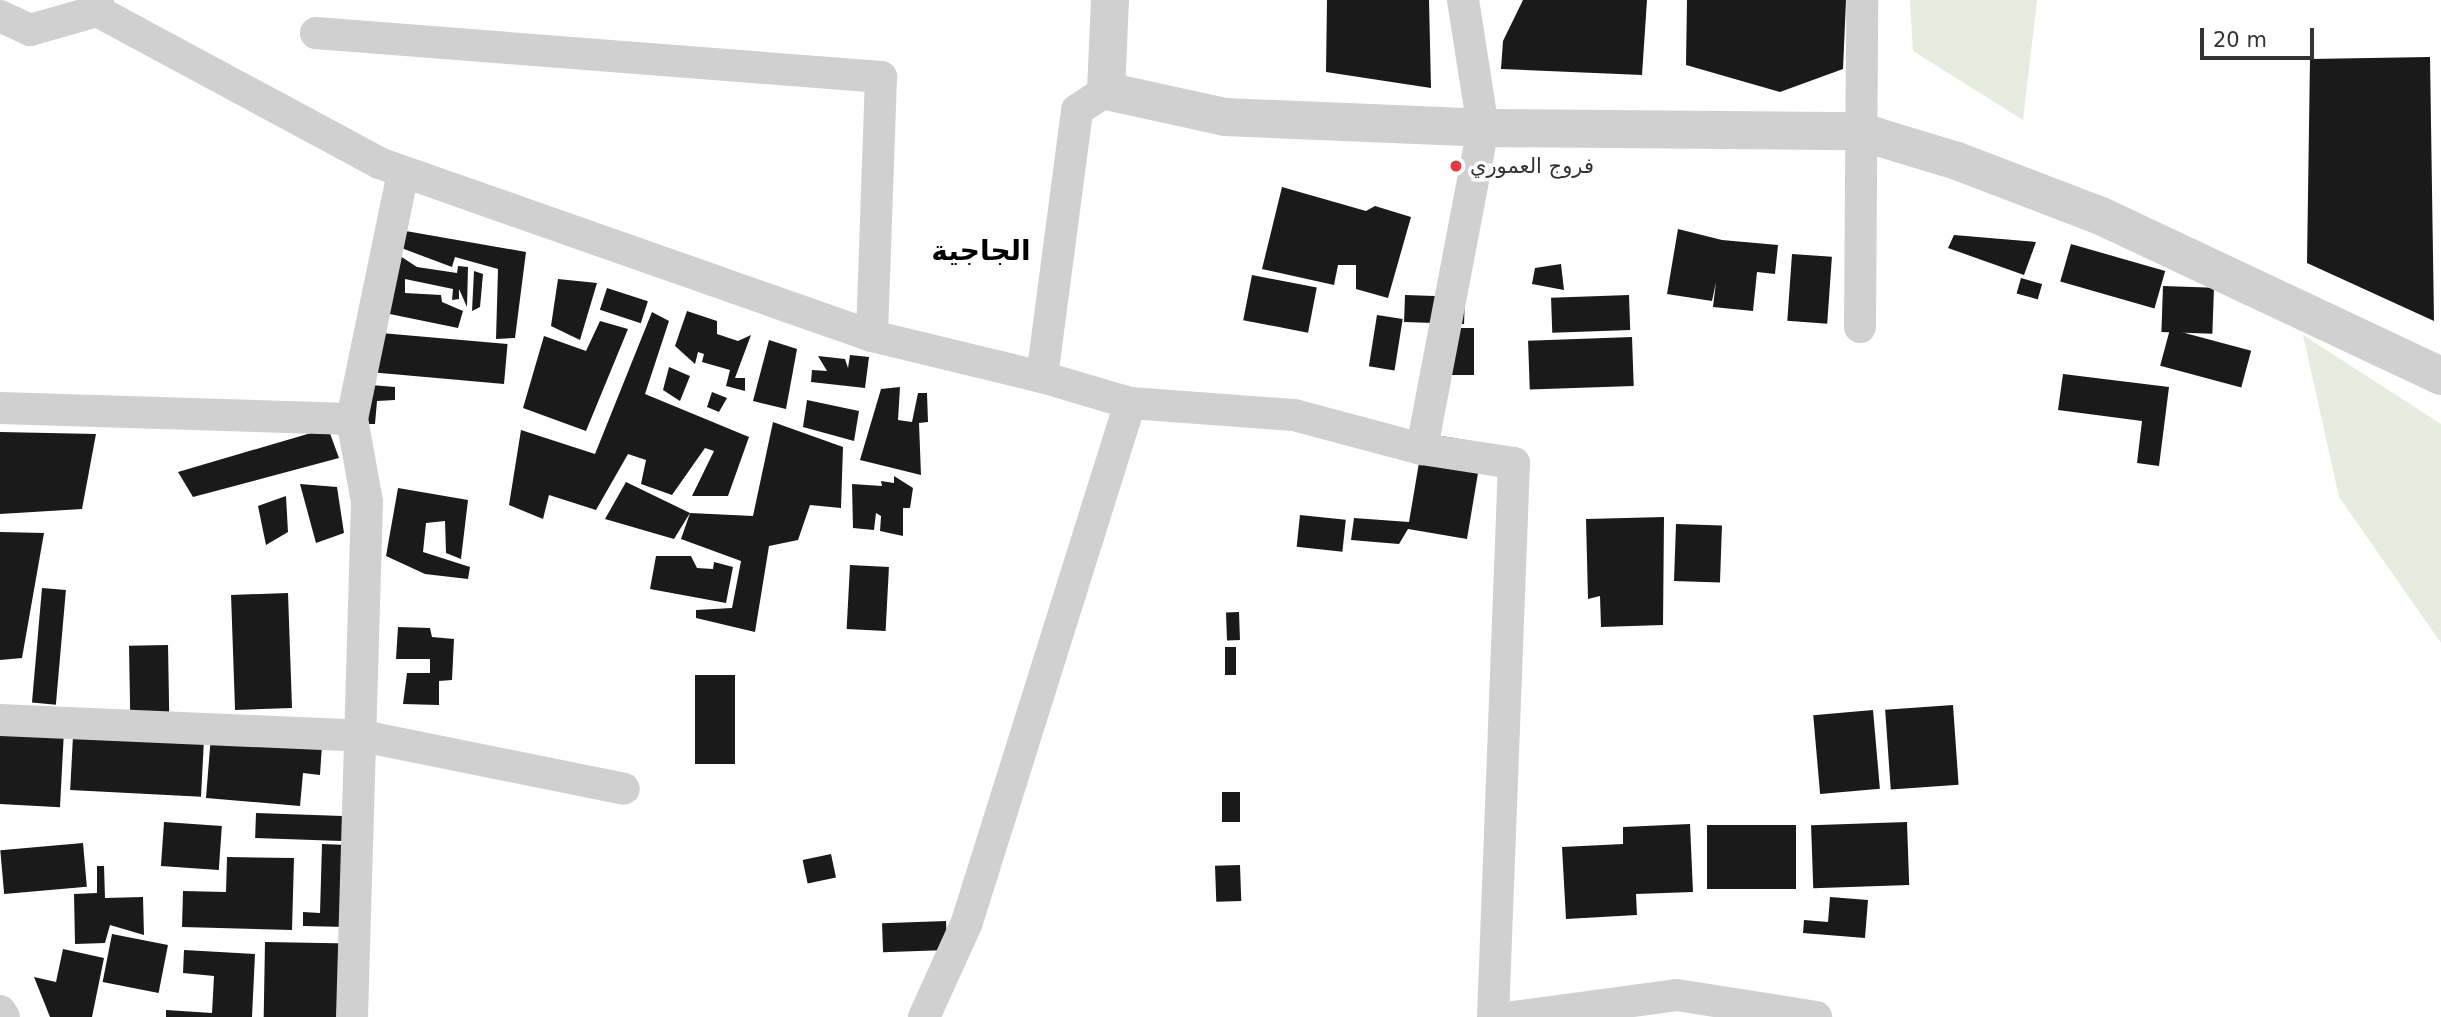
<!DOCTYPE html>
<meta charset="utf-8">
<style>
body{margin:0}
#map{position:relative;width:2441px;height:1017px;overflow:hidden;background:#fff;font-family:"DejaVu Sans",Vazirmatn,sans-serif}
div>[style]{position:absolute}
.green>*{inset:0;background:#e6ecdf}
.building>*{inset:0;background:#1a1a1a;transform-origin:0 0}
.minor>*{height:32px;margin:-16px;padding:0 16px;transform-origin:16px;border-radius:16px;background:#d0d0d0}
.tertiary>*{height:38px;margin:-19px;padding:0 19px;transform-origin:19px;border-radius:19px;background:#d0d0d0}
.dots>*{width:19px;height:19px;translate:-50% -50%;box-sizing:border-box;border:4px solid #fff;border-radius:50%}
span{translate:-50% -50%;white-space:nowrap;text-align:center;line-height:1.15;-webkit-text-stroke:7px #fff;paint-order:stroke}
.poi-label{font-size:21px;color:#333}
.left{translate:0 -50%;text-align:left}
.district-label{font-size:28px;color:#000;font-weight:700}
.scale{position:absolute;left:2200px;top:28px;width:114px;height:32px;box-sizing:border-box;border:4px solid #333;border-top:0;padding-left:9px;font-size:21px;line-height:24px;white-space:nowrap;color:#333;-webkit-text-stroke:5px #fff;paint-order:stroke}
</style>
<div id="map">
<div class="green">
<i style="clip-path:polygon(1910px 0,2037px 0,2023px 120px,1913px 51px)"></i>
<i style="clip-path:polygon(2303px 335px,2441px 424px,2441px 643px,2339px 497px)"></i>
</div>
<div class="building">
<i style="clip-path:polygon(1327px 0,1429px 0,1431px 88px,1326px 72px)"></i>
<i style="clip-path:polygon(1523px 0,1647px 0,1642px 75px,1501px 69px,1503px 41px)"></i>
<i style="clip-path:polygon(1687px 0,1846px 0,1843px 69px,1780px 92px,1686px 65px)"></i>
<i style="clip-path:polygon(2430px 57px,2434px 321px,2307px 263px,2310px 59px)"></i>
<i style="clip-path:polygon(1282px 187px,1366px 211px,1375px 206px,1411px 217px,1388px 298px,1356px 289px,1356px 265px,1338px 265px,1334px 285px,1262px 269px)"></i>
<i style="clip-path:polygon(1678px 229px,1722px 240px,1778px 245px,1775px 274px,1757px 272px,1753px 311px,1713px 307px,1716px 282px,1712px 301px,1667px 294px)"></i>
<i style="clip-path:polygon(400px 230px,526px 252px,515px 338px,496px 339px,498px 269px,455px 257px,452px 267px,396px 246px)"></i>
<i style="clip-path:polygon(1954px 235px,2036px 242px,2024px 275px,1948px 248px)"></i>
<i style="left:2071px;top:244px;width:98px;height:39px;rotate:16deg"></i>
<i style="clip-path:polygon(394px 252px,417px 267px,457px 273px,458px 266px,468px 267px,467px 307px,459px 289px,459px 299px,452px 300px,453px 289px,405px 279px,405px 293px,441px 295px,442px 302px,463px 311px,458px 328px,380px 312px)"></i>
<i style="left:1792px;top:254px;width:40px;height:67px;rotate:4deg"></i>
<i style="clip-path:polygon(1561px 264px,1564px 290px,1532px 284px,1535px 268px)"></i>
<i style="clip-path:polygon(474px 271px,483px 274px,480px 307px,472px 311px)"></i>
<i style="left:1252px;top:275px;width:66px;height:46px;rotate:11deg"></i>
<i style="left:2021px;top:278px;width:22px;height:16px;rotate:16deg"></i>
<i style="clip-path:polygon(558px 279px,597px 283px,580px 340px,551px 326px)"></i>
<i style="left:2163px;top:286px;width:51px;height:46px;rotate:2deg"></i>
<i style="left:607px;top:288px;width:43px;height:23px;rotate:18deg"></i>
<i style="left:1405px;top:295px;width:60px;height:27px;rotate:2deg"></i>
<i style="left:1629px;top:295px;width:35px;height:78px;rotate:88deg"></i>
<i style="clip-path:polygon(687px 311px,717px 321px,717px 334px,738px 341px,751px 335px,735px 378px,745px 378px,745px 391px,726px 386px,730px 370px,702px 362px,704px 354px,698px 352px,695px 364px,675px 346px)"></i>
<i style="clip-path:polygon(652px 312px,669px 321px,645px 394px,749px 437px,728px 496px,692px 496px,714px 451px,705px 448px,672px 495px,641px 484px,646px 460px,628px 454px,596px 510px,549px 495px,543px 519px,509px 505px,521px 430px,595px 454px)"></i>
<i style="left:1377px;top:315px;width:26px;height:52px;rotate:9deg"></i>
<i style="clip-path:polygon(600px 321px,628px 329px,586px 431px,523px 408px,544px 336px,586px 351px)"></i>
<i style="left:1446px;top:328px;width:28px;height:47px"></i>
<i style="left:2170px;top:329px;width:84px;height:38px;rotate:15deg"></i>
<i style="left:381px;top:333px;width:127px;height:40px;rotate:5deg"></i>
<i style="left:1632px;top:337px;width:49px;height:104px;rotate:88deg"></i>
<i style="clip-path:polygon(769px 340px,797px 349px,786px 409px,753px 401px)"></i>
<i style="clip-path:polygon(850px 355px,869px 357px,865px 388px,811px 382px,812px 370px,827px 371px,818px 356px,845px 359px,848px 368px)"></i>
<i style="clip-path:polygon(669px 367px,690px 376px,680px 401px,663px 390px)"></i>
<i style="clip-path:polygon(2063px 374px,2169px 387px,2159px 466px,2137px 463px,2142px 421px,2058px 410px)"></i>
<i style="clip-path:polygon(371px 385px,395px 387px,395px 400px,377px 401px,375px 424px,365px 424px)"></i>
<i style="clip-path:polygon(900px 387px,898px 420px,912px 422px,918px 393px,927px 393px,928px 422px,919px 423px,921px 475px,860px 460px,881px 389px)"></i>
<i style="clip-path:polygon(712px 392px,727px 398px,719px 412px,707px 407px)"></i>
<i style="clip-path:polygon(807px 400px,859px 411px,854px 441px,803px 427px)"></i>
<i style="clip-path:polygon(773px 422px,843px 447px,841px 508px,810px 505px,798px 540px,769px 546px,755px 632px,696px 618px,696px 610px,732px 608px,741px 561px,681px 539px,690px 513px,753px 516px)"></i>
<i style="clip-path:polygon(328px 428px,339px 458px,193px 497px,178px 472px)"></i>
<i style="clip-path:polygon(0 432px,96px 434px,82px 509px,0 514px)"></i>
<i style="clip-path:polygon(1424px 433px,1483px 443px,1467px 539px,1408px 529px,1399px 544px,1351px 540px,1354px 518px,1409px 522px)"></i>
<i style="clip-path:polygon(894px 476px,913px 488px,910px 508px,903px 508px,903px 536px,880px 531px,881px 516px,876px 513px,874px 530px,853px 528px,852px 484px,882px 486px,881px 481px,894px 483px)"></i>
<i style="clip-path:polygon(626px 482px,690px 513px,674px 539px,605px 519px)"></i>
<i style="clip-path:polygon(300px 484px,337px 487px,344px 533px,316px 543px)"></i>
<i style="clip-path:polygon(398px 488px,468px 500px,461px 559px,446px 553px,445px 521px,426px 523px,423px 552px,470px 567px,468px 579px,425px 574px,386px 556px)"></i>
<i style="clip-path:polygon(286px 496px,288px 532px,266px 545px,258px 506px)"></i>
<i style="left:1300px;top:515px;width:46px;height:32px;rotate:6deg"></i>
<i style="clip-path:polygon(1664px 517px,1663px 625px,1601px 627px,1600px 596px,1588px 599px,1586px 519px)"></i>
<i style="left:1676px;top:524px;width:46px;height:57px;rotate:2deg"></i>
<i style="clip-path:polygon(0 532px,44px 533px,22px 658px,0 660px)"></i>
<i style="clip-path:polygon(656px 556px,691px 556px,697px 568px,713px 569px,714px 562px,733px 567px,726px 603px,650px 589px)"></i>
<i style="left:850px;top:565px;width:39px;height:64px;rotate:3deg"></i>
<i style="left:42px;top:588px;width:24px;height:115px;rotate:5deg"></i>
<i style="left:288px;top:593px;width:115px;height:57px;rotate:88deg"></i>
<i style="left:1239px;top:612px;width:28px;height:13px;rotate:88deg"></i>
<i style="clip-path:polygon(398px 627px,430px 628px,432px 637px,454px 639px,452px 680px,439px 681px,439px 705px,403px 704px,407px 673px,430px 673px,430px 659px,396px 659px)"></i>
<i style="left:168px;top:645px;width:78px;height:39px;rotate:89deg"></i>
<i style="left:1225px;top:647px;width:11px;height:28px"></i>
<i style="left:695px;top:675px;width:40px;height:89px"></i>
<i style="left:1953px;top:705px;width:80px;height:68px;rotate:86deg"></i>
<i style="left:1873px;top:710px;width:79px;height:60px;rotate:85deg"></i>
<i style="left:0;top:729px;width:64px;height:75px;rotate:3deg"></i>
<i style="clip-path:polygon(211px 735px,322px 745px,320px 775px,303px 773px,300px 806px,206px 798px)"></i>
<i style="left:73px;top:736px;width:131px;height:54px;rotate:3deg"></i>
<i style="left:1222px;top:792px;width:18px;height:30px"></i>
<i style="left:256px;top:813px;width:94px;height:25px;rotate:2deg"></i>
<i style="left:164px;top:822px;width:58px;height:44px;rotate:4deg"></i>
<i style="left:1907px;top:822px;width:63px;height:96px;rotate:88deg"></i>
<i style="clip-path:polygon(1690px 824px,1693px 892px,1636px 894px,1637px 915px,1566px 919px,1562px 847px,1623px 844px,1623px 827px)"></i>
<i style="left:1707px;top:825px;width:89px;height:64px"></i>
<i style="left:83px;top:843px;width:44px;height:83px;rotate:85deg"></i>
<i style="clip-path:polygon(322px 844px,348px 845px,346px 927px,303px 926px,303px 912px,320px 913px)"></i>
<i style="left:831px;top:854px;width:24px;height:29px;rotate:78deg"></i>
<i style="clip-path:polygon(227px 857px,294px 858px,292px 930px,182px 927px,183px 891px,226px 892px)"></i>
<i style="left:1240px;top:865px;width:36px;height:25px;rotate:88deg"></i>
<i style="clip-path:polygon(97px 866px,104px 866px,105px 898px,143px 897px,144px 935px,110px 925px,105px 943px,75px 944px,74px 894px,97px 893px)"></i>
<i style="clip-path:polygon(1830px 897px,1868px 900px,1865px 938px,1803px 933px,1804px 920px,1828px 922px)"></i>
<i style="left:946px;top:921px;width:29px;height:64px;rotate:88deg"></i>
<i style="left:112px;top:934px;width:57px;height:49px;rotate:11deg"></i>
<i style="left:265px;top:942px;width:85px;height:75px;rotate:1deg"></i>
<i style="clip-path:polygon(63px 949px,104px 958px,92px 1017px,50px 1017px,34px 977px,56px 982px)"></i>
<i style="clip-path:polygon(184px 950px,255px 954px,252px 1017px,166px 1017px,166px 1010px,212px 1013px,214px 976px,183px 973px)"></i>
</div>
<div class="minor">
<i style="left:1463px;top:0;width:130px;rotate:81.1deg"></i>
<i style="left:1483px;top:128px;width:327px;rotate:100.8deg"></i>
<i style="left:1422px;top:449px;width:93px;rotate:8.7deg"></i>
<i style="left:1514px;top:463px;width:554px;rotate:92.17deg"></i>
<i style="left:97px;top:11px;width:320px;rotate:28.3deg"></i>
<i style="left:379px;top:163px;width:522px;rotate:19.34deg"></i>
<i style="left:872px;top:336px;width:175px;rotate:13.6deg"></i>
<i style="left:1042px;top:377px;width:269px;rotate:-82.5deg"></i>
<i style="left:1077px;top:110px;width:35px;rotate:-33deg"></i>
<i style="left:0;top:16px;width:33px;rotate:25deg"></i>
<i style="left:30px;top:30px;width:70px;rotate:-15.8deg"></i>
<i style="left:97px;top:11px;width:11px;rotate:-85deg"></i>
<i style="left:316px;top:33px;width:567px;rotate:4.45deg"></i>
<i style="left:881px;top:77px;width:259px;rotate:92deg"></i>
<i style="left:1860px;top:327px;width:327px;rotate:-89.6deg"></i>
<i style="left:1042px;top:377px;width:92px;rotate:16.5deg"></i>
<i style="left:1130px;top:403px;width:164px;rotate:4.2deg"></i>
<i style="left:1294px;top:415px;width:132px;rotate:14.9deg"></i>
<i style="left:0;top:408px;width:352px;rotate:1.8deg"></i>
<i style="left:352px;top:419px;width:252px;rotate:-78.3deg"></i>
<i style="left:0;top:720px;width:362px;rotate:2.5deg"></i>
<i style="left:362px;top:736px;width:267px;rotate:11.4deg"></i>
<i style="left:0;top:1011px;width:7px;rotate:56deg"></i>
<i style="left:352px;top:1017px;width:515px;rotate:-88.33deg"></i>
<i style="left:367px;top:502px;width:84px;rotate:-100.2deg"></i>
<i style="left:924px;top:1017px;width:104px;rotate:-65.6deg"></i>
<i style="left:967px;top:922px;width:544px;rotate:-72.56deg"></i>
<i style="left:1513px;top:1017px;width:165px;rotate:-7.6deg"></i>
<i style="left:1677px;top:995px;width:141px;rotate:9deg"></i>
</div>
<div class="tertiary">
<i style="left:1110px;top:0;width:91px;rotate:92.5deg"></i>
<i style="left:1106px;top:91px;width:122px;rotate:12.3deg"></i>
<i style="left:1225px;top:117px;width:258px;rotate:2.4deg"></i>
<i style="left:1483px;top:128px;width:375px;rotate:0.5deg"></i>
<i style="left:1858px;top:131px;width:103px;rotate:16.9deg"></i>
<i style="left:1957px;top:161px;width:154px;rotate:20.9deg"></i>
<i style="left:2101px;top:216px;width:376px;rotate:25.2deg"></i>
</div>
<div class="dots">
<i style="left:1456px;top:166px;background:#e63946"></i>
</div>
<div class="poi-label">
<span class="left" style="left:1470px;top:166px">فروج العموري</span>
</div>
<div class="district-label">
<span style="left:981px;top:251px">الجاجية</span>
</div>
<div class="scale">20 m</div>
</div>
